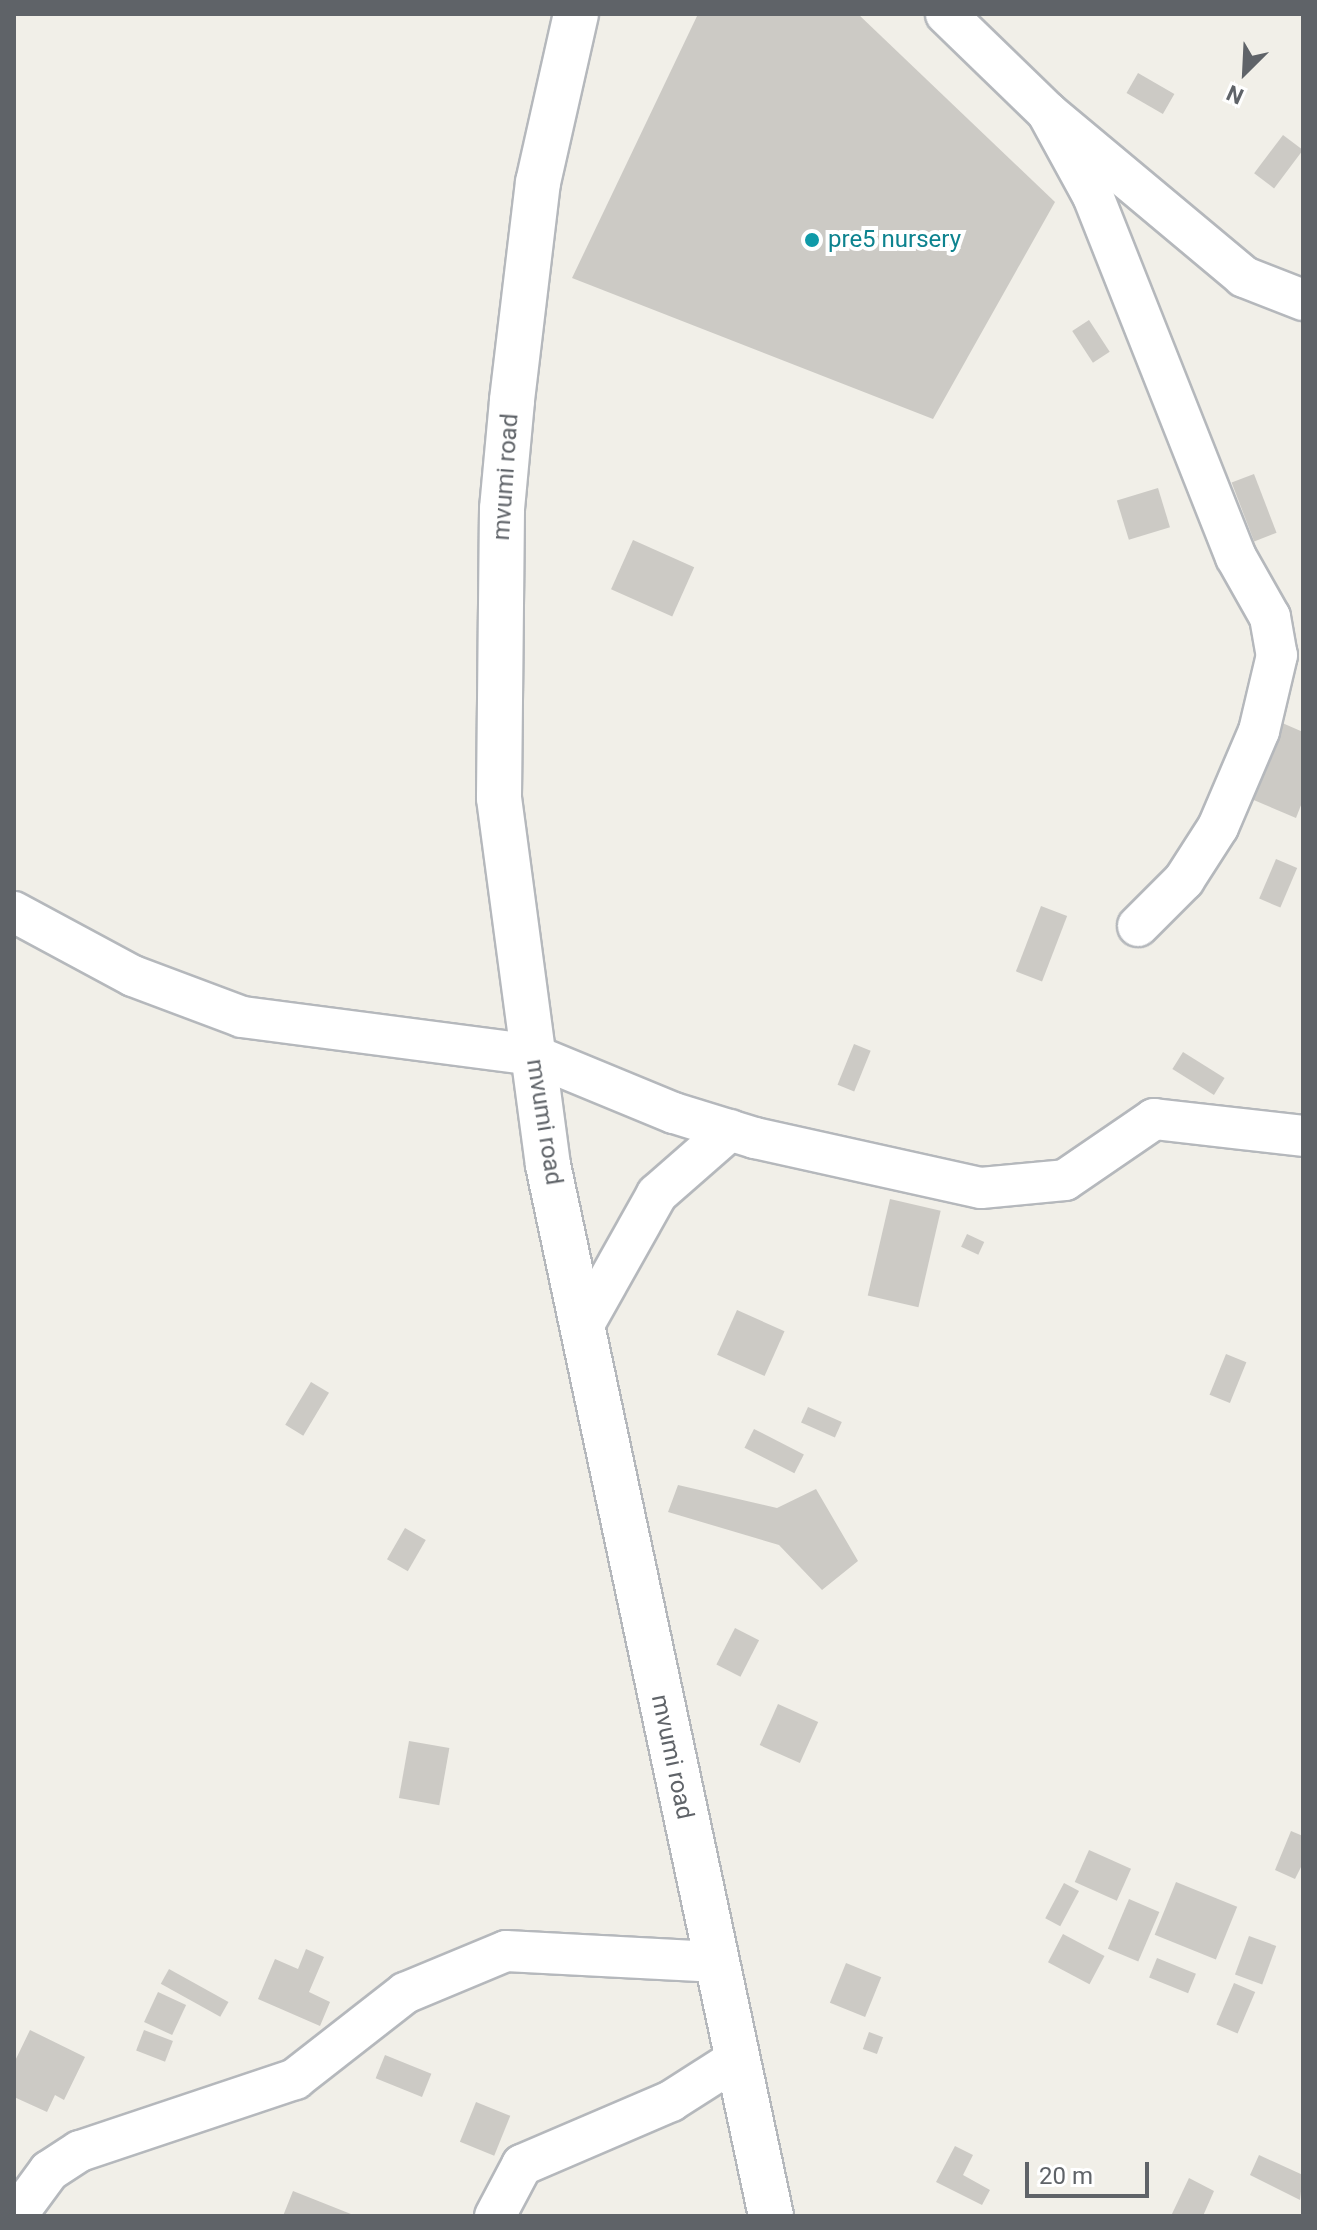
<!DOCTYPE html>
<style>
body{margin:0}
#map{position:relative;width:1317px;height:2230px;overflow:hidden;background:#f1efe8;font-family:Roboto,sans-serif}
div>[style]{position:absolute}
.building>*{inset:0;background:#cccac5;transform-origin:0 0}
.roads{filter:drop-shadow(2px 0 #b5b8bc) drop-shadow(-2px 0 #b5b8bc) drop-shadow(0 2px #b5b8bc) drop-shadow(0 -2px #b5b8bc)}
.minor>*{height:40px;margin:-20px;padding:0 20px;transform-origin:20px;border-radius:20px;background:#fff}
.tertiary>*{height:44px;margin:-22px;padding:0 22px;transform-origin:22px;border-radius:22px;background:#fff}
.dots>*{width:22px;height:22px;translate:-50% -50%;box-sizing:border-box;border:4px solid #fff;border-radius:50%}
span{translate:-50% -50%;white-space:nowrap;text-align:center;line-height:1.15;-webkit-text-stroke:8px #fff;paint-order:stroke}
.culture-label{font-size:24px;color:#0d838f}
.left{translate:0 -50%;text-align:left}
.street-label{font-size:24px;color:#5f6368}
.frame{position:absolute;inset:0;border:16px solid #5f6368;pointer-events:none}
.north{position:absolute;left:1205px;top:32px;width:80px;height:80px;-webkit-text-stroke:6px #fff;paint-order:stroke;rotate:204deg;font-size:22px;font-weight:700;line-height:32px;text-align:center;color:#5f6368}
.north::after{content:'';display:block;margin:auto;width:28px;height:36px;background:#5f6368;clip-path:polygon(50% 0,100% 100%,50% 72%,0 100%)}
.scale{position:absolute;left:1025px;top:2162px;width:124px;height:36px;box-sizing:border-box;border:4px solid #5f6368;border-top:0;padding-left:10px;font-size:24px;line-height:28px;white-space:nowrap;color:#5f6368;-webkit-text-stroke:6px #fff;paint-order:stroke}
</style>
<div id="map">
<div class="building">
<i style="clip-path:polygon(698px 14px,858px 14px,1055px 202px,933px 419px,572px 278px)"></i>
<i style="left:1138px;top:73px;width:42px;height:23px;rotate:30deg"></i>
<i style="left:1283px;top:135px;width:25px;height:48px;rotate:37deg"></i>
<i style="left:1089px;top:320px;width:38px;height:20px;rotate:57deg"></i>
<i style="left:1254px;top:474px;width:63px;height:24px;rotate:69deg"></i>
<i style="left:1158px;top:488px;width:41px;height:43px;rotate:73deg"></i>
<i style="left:633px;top:540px;width:67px;height:54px;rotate:24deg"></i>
<i style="clip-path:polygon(1280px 722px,1303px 732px,1303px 800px,1296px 818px,1249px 798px)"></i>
<i style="left:1276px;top:859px;width:23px;height:43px;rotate:23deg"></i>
<i style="left:1041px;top:906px;width:28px;height:70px;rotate:21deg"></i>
<i style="left:854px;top:1044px;width:18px;height:44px;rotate:22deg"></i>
<i style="left:1183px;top:1052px;width:49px;height:20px;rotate:32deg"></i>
<i style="left:890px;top:1199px;width:52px;height:99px;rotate:13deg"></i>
<i style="left:967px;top:1234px;width:19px;height:14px;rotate:25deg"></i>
<i style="left:737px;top:1310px;width:52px;height:49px;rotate:24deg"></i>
<i style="left:1226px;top:1354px;width:22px;height:44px;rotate:22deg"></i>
<i style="left:311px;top:1382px;width:21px;height:50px;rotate:31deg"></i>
<i style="left:808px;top:1407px;width:37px;height:17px;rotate:24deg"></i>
<i style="left:754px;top:1429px;width:56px;height:21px;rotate:27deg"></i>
<i style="clip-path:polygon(678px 1485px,777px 1508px,816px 1489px,858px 1561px,822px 1590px,779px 1545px,668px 1512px)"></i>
<i style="left:405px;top:1528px;width:24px;height:36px;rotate:30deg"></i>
<i style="left:735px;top:1628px;width:27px;height:41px;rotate:27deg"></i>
<i style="left:778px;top:1704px;width:44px;height:45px;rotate:24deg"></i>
<i style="left:409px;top:1741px;width:41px;height:58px;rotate:10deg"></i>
<i style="clip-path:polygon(1291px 1831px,1303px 1836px,1303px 1863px,1295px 1879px,1275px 1870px)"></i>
<i style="left:1089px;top:1850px;width:46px;height:35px;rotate:24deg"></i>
<i style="left:1176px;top:1882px;width:66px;height:57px;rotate:22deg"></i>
<i style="left:1064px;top:1883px;width:17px;height:40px;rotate:28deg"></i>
<i style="left:1129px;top:1899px;width:33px;height:54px;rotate:23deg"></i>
<i style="left:1063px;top:1934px;width:47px;height:32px;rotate:28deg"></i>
<i style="left:1249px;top:1936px;width:29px;height:41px;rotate:20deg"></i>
<i style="clip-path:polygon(306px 1949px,324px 1957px,309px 1992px,330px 2002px,320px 2026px,258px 1999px,275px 1959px,298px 1969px)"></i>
<i style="left:1157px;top:1958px;width:42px;height:21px;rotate:22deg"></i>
<i style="left:846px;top:1963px;width:38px;height:43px;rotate:22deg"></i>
<i style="left:169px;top:1969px;width:68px;height:17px;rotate:29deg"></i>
<i style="left:1234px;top:1983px;width:23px;height:45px;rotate:23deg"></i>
<i style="left:158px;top:1992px;width:31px;height:33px;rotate:25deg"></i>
<i style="clip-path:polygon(30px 2030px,85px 2057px,64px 2100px,55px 2095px,47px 2112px,14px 2097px,14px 2063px)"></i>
<i style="left:144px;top:2030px;width:31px;height:22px;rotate:21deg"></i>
<i style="left:869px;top:2032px;width:15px;height:18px;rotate:20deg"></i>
<i style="left:385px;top:2055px;width:50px;height:25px;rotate:22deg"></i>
<i style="left:476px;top:2102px;width:37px;height:43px;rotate:22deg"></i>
<i style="clip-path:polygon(955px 2146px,973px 2155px,963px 2175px,990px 2190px,982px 2205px,936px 2182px)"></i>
<i style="clip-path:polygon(1259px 2155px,1303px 2175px,1300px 2200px,1250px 2175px)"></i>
<i style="clip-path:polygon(1189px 2178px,1214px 2191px,1203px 2216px,1171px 2216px)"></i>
<i style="clip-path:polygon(293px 2191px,356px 2216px,283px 2216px)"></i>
</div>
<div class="roads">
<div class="minor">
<i style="left:946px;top:14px;width:141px;rotate:44.1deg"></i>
<i style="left:1047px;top:112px;width:257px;rotate:39.9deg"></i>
<i style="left:1244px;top:277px;width:63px;rotate:21.3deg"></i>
<i style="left:1047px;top:112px;width:96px;rotate:61.3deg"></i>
<i style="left:1093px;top:196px;width:388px;rotate:68.4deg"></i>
<i style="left:1236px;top:557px;width:69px;rotate:60.5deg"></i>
<i style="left:1270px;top:617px;width:39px;rotate:80deg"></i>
<i style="left:1277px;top:655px;width:78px;rotate:103.3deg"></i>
<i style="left:1259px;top:731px;width:104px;rotate:113.1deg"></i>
<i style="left:1218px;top:827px;width:63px;rotate:122.7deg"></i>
<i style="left:1184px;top:880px;width:65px;rotate:135deg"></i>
<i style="left:14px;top:912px;width:135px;rotate:28.3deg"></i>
<i style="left:133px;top:976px;width:116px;rotate:20.6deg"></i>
<i style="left:242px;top:1017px;width:293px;rotate:7.4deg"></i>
<i style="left:533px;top:1055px;width:152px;rotate:22.4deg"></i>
<i style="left:674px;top:1113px;width:85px;rotate:17.2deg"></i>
<i style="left:755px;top:1138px;width:231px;rotate:12.5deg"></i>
<i style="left:981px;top:1188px;width:84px;rotate:-5.4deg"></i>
<i style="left:1065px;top:1180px;width:108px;rotate:-34.4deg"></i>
<i style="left:1154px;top:1119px;width:150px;rotate:6.5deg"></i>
<i style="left:583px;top:1326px;width:151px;rotate:-60.7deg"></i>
<i style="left:657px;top:1194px;width:97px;rotate:-41.2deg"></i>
<i style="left:16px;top:2216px;width:56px;rotate:-53.7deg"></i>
<i style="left:49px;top:2171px;width:37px;rotate:-33deg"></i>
<i style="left:80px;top:2151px;width:227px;rotate:-18.5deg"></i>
<i style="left:295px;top:2079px;width:140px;rotate:-38deg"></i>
<i style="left:405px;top:1993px;width:109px;rotate:-22.6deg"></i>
<i style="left:506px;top:1951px;width:208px;rotate:3deg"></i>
<i style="left:495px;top:2216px;width:58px;rotate:-62.1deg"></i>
<i style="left:522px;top:2165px;width:162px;rotate:-23.2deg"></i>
<i style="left:671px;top:2101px;width:76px;rotate:-32.6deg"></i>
</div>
<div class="tertiary">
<i style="left:576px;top:14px;width:172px;rotate:102.7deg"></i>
<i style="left:538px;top:182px;width:221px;rotate:96.8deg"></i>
<i style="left:512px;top:401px;width:108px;rotate:95.3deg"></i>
<i style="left:502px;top:509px;width:289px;rotate:90.6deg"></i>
<i style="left:499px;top:798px;width:370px;rotate:82.4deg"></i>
<i style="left:548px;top:1165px;width:1074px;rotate:78.02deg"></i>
</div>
</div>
<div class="dots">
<i style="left:812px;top:240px;background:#0f9aa8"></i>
</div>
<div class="culture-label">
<span class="left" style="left:828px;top:240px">pre5 nursery</span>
</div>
<div class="street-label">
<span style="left:506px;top:477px;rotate:-86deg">mvumi road</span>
<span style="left:544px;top:1122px;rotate:81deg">mvumi road</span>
<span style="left:672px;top:1757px;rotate:78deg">mvumi road</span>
</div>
<div class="frame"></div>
<div class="north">N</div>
<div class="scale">20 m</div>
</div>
